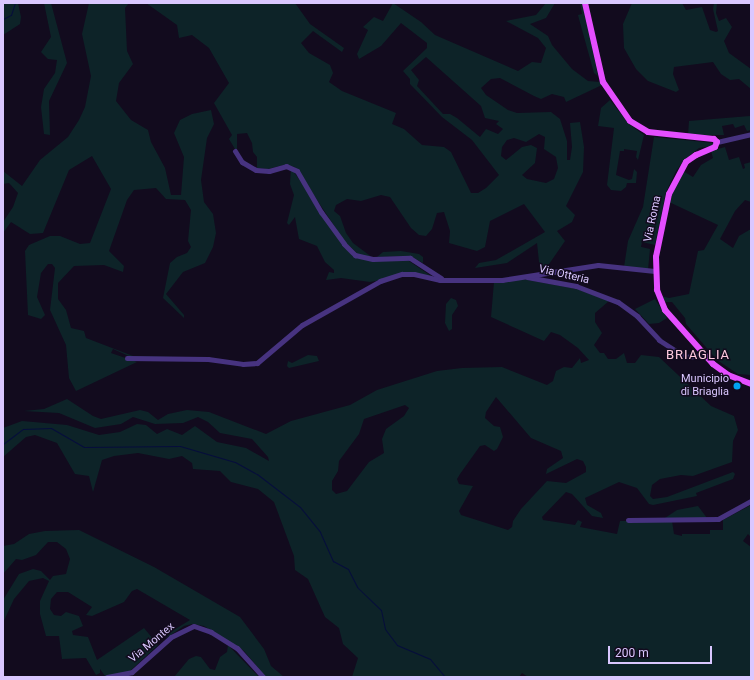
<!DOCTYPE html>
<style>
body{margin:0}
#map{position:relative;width:754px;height:680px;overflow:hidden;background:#120b1e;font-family:Roboto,sans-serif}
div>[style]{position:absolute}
.green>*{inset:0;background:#0d2328}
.stream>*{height:1px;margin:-0.5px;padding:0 0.5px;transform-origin:0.5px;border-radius:0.5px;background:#060d3c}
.minor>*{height:5px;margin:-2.5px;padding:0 2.5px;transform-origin:2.5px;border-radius:2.5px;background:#473380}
.major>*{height:6px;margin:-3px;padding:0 3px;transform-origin:3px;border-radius:3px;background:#e54eff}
.dots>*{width:11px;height:11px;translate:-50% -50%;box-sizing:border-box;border:2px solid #120b1e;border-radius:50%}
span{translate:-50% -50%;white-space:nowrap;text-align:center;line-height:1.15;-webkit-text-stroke:3px #120b1e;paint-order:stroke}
.street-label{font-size:11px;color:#dac7ff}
.poi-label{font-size:11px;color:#dac7ff}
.right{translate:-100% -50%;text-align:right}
.quarter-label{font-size:13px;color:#ffc9df;letter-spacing:1px}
.frame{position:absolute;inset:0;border:4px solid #dac7ff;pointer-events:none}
.scale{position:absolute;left:608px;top:646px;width:104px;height:18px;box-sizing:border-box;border:2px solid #dac7ff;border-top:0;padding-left:5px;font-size:12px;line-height:14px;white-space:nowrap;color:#dac7ff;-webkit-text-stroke:3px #120b1e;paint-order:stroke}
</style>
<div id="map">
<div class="green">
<i style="clip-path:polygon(3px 3px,18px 3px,21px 17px,20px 24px,3px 35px)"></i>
<i style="clip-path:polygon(44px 3px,51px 3px,67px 63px,49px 101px,50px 135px,44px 134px,41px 107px,44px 89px,55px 73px,57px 60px,48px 59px,41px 52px,51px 37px)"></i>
<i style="clip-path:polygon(89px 3px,129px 3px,125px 8px,127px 51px,133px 64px,119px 83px,116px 101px,131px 120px,148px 130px,151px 142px,165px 168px,171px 195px,181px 195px,184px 157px,174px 133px,180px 120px,192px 114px,211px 110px,214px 124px,207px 138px,201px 180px,204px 202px,213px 214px,216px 233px,213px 247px,205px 263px,183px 272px,166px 294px,184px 315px,184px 318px,163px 298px,170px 263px,177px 257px,187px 253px,191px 247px,188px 241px,191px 210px,185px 200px,166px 199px,156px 188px,134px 190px,127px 200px,109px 251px,124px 266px,123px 272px,104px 265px,74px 266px,58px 283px,58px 299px,66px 310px,71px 328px,84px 331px,86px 338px,133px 356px,175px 357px,131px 357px,113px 349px,111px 353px,137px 362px,76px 391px,69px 378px,66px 345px,50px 310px,55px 268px,52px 264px,48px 264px,41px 273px,37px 297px,45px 315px,41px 319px,28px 315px,25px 251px,29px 245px,50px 236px,60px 236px,80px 244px,90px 243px,111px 189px,92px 156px,69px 170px,43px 233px,30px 234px,11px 222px,3px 233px,3px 222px,13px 207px,18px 193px,9px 183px,3px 184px,3px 171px,22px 186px,40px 160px,68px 137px,79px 120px,85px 107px,91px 76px,82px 34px)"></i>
<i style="clip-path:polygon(evenodd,146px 3px,295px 3px,310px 24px,344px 48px,342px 52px,313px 31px,301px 43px,309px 53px,330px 65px,333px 73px,329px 82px,342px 91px,396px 113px,392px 124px,404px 129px,422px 145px,444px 147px,451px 152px,471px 193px,478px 193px,486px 188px,499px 175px,472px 140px,442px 117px,410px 84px,410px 79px,403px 71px,427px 48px,427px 43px,401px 23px,381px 46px,359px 59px,357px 54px,368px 30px,363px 27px,374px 17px,383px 21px,393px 3px,421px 22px,435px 35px,518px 71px,532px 62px,541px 63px,546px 48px,538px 38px,506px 21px,536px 15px,546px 3px,555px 3px,546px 18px,530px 24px,548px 36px,552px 45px,572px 69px,588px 81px,600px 82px,602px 85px,566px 102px,564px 97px,552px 94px,541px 99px,534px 96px,500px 78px,491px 79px,481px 88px,486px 95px,508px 110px,517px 113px,551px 112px,560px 119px,567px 141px,567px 160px,570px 160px,572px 147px,570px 123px,580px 122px,584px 147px,583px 172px,566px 206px,575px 215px,572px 222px,557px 231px,565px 241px,545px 270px,540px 271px,537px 243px,507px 263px,475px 268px,479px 263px,496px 260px,545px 232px,524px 204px,490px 221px,485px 247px,477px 251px,449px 243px,450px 231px,444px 212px,437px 213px,432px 229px,426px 236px,419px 235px,411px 228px,390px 197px,381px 195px,361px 201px,347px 199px,336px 205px,334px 211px,340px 216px,346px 233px,353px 243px,373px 258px,359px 255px,345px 242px,295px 167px,284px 165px,268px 169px,257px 168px,257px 157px,253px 152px,252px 143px,247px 133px,237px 134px,237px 150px,235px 149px,229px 139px,232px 135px,214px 103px,229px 83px,209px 48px,192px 35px,179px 38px,177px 25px,146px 3px,426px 57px,481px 106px,485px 118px,499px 121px,496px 124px,503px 129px,498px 134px,486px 129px,480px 137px,457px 118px,450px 114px,443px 114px,417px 86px,419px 80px,411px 70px,426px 57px,146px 3px,539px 134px,545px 137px,544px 149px,556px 157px,558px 168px,554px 179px,546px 183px,527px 179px,522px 175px,535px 163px,537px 148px,531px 145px,522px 147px,506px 160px,501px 156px,502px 147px,507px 140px,514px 138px,526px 142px,539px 134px)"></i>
<i style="clip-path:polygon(580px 3px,583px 3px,598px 76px,594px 73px,579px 19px,578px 15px,582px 14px)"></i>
<i style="clip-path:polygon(632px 3px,682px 3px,686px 10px,702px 7px,710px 30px,716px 32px,718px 31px,713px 9px,714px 3px,717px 3px,716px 13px,719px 21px,726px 18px,732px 27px,724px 41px,729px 53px,751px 69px,751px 89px,739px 79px,730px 80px,721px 74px,713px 62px,674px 67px,673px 74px,679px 90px,676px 92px,648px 81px,636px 69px,624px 48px,623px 24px)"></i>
<i style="clip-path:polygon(610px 100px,629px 124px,644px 135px,638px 160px,636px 157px,637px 151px,624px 149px,624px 151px,620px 151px,616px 175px,629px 180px,632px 179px,634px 169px,637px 172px,636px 183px,627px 183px,626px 187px,621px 191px,611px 190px,607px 185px,614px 128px,598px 126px,601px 108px)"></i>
<i style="clip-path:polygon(750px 116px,751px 130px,747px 131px,744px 125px,735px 128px,733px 124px,722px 126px,724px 135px,688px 135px,689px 121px)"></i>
<i style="clip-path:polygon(654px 137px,714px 143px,712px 146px,699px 148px,684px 160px,676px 171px,666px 192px,655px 245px,642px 242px,641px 247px,629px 244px,650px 249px,648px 270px,624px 267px,628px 241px,643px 207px)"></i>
<i style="clip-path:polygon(725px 147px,729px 160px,739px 157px,743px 169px,745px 168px,744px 164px,751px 162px,751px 202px,745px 200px,735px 211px,720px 239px,733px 248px,739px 236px,751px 229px,751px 375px,738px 374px,717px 360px,686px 324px,685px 318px,672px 302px,665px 302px,661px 296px,669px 298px,689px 294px,698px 251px,704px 250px,718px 225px,669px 202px,671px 194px,683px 171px,693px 177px,701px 165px,713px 158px,711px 151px)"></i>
<i style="clip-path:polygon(291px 168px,355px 257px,372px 261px,406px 259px,434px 278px,419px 273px,370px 282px,341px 278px,326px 280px,329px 272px,334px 273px,334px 270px,325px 262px,317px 246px,299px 239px,295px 217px,289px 225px,287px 223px,294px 195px,290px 184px)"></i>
<i style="clip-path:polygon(401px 251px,419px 254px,423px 257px,423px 263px,410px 256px,377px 257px,383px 252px)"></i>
<i style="clip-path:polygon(evenodd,522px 279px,577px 289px,609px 301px,595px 313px,595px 322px,602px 333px,594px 345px,600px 353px,604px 353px,608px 359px,616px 359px,624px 353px,627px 363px,635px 363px,641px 355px,659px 357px,711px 406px,734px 416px,738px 430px,733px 441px,732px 462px,693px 476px,681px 475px,660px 479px,652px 485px,650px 496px,653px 499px,667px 497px,733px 472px,735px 474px,733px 479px,696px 493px,697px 496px,653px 505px,649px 504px,637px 488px,619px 482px,585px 498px,587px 505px,601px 513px,603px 518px,592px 516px,572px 494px,566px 492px,542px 517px,543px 520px,575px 525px,578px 520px,582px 522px,580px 527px,617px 534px,620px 521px,672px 521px,674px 534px,682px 536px,682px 534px,710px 534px,710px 530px,723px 530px,723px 520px,751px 505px,751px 537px,748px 534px,743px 541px,751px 547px,751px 677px,528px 677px,522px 673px,519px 677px,352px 677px,358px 658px,343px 644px,339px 628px,325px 617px,308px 579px,295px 570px,294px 556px,274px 502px,258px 489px,231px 482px,220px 471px,193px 469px,192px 463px,182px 456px,169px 459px,138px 453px,114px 456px,102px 460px,93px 492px,89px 476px,75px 474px,57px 443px,35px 435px,26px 437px,3px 457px,3px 428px,22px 421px,67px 425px,99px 435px,120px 432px,137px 424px,146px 425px,157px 434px,167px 429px,182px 435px,195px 426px,217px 442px,246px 448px,269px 461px,268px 457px,252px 439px,220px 433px,208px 422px,198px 417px,183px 423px,155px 424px,133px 417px,121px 424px,95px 428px,59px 413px,24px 411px,44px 409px,67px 399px,93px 416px,101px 419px,140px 410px,148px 412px,158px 420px,168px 414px,187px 410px,209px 412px,266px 434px,291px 421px,350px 405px,377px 390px,437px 371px,462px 368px,502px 367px,547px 385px,553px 381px,556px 371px,564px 367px,572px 368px,580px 358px,581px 363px,589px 360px,578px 348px,560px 335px,551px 332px,544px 341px,491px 317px,494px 282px,522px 279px,496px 397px,531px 438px,561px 451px,563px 458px,547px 469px,546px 474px,577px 459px,583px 461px,586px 467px,586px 472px,566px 483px,547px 481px,521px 509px,513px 521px,512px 527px,508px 530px,461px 515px,459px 511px,473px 486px,459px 484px,457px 479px,460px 474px,480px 446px,485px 445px,494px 451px,497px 449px,503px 437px,500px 427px,494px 426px,485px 418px,486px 412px,496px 397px,522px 279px,405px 405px,409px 408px,404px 416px,386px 429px,382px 439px,384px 453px,369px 462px,347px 491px,336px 494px,332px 490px,332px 481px,338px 471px,339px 461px,359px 434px,364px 419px,405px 405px)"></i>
<i style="clip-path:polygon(451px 298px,456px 300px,458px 306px,452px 315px,452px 329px,449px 331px,445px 323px,446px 304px)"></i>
<i style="clip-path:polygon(655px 299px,667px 318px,659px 323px,649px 324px,635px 309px)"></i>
<i style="clip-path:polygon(308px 355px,317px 356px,319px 361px,289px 368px,287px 366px,288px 361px,292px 363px)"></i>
<i style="clip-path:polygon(698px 506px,707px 518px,665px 518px,677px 510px)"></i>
<i style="clip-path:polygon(79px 530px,154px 567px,240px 617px,264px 649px,271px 666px,284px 677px,266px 677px,244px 651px,204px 626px,192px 624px,184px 626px,165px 639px,172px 631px,190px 620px,137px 589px,132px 591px,124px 602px,92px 616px,86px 615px,92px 607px,68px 592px,57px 592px,51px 599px,50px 609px,54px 615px,61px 616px,66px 612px,79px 616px,83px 626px,72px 631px,73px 635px,88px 637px,97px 660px,144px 628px,158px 645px,129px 672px,105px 676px,100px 669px,100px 673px,96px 675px,86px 658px,62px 659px,59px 636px,46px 636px,40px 614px,40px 601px,49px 581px,43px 578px,29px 581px,14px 599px,3px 623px,3px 600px,19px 574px,33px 569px,41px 571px,50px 580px,53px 576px,66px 574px,70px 559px,66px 549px,57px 542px,48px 542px,36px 555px,22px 560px,16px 559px,3px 574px,3px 546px,14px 544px,29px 534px,45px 531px)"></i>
<i style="clip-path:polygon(228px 645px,259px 677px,174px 677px,189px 659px,196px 656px,201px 657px,210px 669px,215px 670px,220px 657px,227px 652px)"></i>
</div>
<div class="stream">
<i style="left:3px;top:19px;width:9px;rotate:-27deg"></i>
<i style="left:11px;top:15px;width:13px;rotate:-72deg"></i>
<i style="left:3px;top:444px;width:25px;rotate:-37deg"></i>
<i style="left:23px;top:429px;width:28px;rotate:-2deg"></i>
<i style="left:51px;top:428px;width:38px;rotate:30deg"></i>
<i style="left:84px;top:447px;width:96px;rotate:-0.6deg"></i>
<i style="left:180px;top:446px;width:57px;rotate:16.2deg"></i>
<i style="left:235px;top:462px;width:25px;rotate:29deg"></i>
<i style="left:257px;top:474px;width:54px;rotate:37.5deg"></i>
<i style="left:300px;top:507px;width:32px;rotate:51deg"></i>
<i style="left:320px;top:532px;width:32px;rotate:66deg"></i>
<i style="left:333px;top:561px;width:17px;rotate:28deg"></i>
<i style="left:348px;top:569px;width:20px;rotate:63deg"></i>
<i style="left:357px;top:587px;width:33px;rotate:44deg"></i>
<i style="left:381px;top:610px;width:19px;rotate:78deg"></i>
<i style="left:385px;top:629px;width:20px;rotate:53deg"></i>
<i style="left:397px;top:645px;width:36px;rotate:23deg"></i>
<i style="left:430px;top:659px;width:23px;rotate:50deg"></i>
</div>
<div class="minor">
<i style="left:717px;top:142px;width:35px;rotate:-13deg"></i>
<i style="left:235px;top:151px;width:13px;rotate:58deg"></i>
<i style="left:242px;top:162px;width:16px;rotate:30deg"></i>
<i style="left:256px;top:170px;width:13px;rotate:4deg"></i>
<i style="left:269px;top:171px;width:18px;rotate:-16deg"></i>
<i style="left:286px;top:166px;width:12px;rotate:24deg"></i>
<i style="left:297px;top:171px;width:48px;rotate:59.7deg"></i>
<i style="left:321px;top:212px;width:39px;rotate:54deg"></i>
<i style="left:344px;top:244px;width:16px;rotate:45deg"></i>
<i style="left:355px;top:255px;width:18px;rotate:13deg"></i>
<i style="left:373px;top:259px;width:37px;rotate:-2deg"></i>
<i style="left:410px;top:258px;width:37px;rotate:33deg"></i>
<i style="left:527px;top:277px;width:50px;rotate:10.4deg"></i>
<i style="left:576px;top:286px;width:45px;rotate:20.9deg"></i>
<i style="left:618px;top:302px;width:24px;rotate:36deg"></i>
<i style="left:637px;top:316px;width:33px;rotate:47deg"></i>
<i style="left:659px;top:340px;width:31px;rotate:33deg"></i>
<i style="left:685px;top:357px;width:20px;rotate:-6deg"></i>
<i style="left:127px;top:358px;width:81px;rotate:0.7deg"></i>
<i style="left:208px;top:359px;width:35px;rotate:8deg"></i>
<i style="left:243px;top:364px;width:14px;rotate:-4deg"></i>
<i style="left:257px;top:363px;width:59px;rotate:-40.2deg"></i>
<i style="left:302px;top:325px;width:90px;rotate:-29.4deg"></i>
<i style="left:380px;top:281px;width:23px;rotate:-18deg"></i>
<i style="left:402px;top:274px;width:12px"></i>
<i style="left:414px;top:274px;width:27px;rotate:13deg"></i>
<i style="left:440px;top:280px;width:62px"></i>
<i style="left:502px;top:280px;width:97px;rotate:-8.9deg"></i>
<i style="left:598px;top:265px;width:57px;rotate:6deg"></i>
<i style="left:628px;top:520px;width:90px;rotate:-0.6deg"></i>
<i style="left:718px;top:519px;width:38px;rotate:-29deg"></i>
<i style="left:107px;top:677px;width:25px;rotate:-11deg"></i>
<i style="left:132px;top:672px;width:52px;rotate:-41.9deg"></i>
<i style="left:171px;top:637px;width:25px;rotate:-26deg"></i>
<i style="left:194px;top:626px;width:18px;rotate:19deg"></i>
<i style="left:211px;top:632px;width:31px;rotate:32deg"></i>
<i style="left:237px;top:648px;width:39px;rotate:48deg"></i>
</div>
<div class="major">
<i style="left:585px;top:3px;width:81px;rotate:77.2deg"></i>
<i style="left:603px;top:82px;width:47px;rotate:55.3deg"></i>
<i style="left:630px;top:121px;width:21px;rotate:31deg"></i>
<i style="left:648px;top:132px;width:66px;rotate:6.1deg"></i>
<i style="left:714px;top:139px;width:4px;rotate:45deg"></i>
<i style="left:717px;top:142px;width:5px;rotate:112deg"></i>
<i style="left:715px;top:147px;width:21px;rotate:157deg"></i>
<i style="left:696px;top:155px;width:12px;rotate:145deg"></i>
<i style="left:686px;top:162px;width:36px;rotate:118deg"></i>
<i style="left:669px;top:194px;width:64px;rotate:101.7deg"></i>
<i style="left:656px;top:257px;width:33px;rotate:88deg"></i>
<i style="left:657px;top:290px;width:22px;rotate:68deg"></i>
<i style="left:665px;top:310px;width:72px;rotate:48.4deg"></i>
<i style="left:713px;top:364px;width:19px;rotate:36deg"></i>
<i style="left:728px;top:375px;width:25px;rotate:21deg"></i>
</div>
<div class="dots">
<i style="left:737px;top:386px;background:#00a3f2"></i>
</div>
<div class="street-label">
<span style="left:653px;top:219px;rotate:-78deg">Via Roma</span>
<span style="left:564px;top:275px;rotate:13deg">Via Otteria</span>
<span style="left:152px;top:643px;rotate:-40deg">Via Montex</span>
</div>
<div class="poi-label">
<span class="right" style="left:729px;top:386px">Municipio<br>di Briaglia</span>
</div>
<div class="quarter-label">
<span style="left:698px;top:355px">BRIAGLIA</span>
</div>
<div class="frame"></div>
<div class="scale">200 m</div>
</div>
